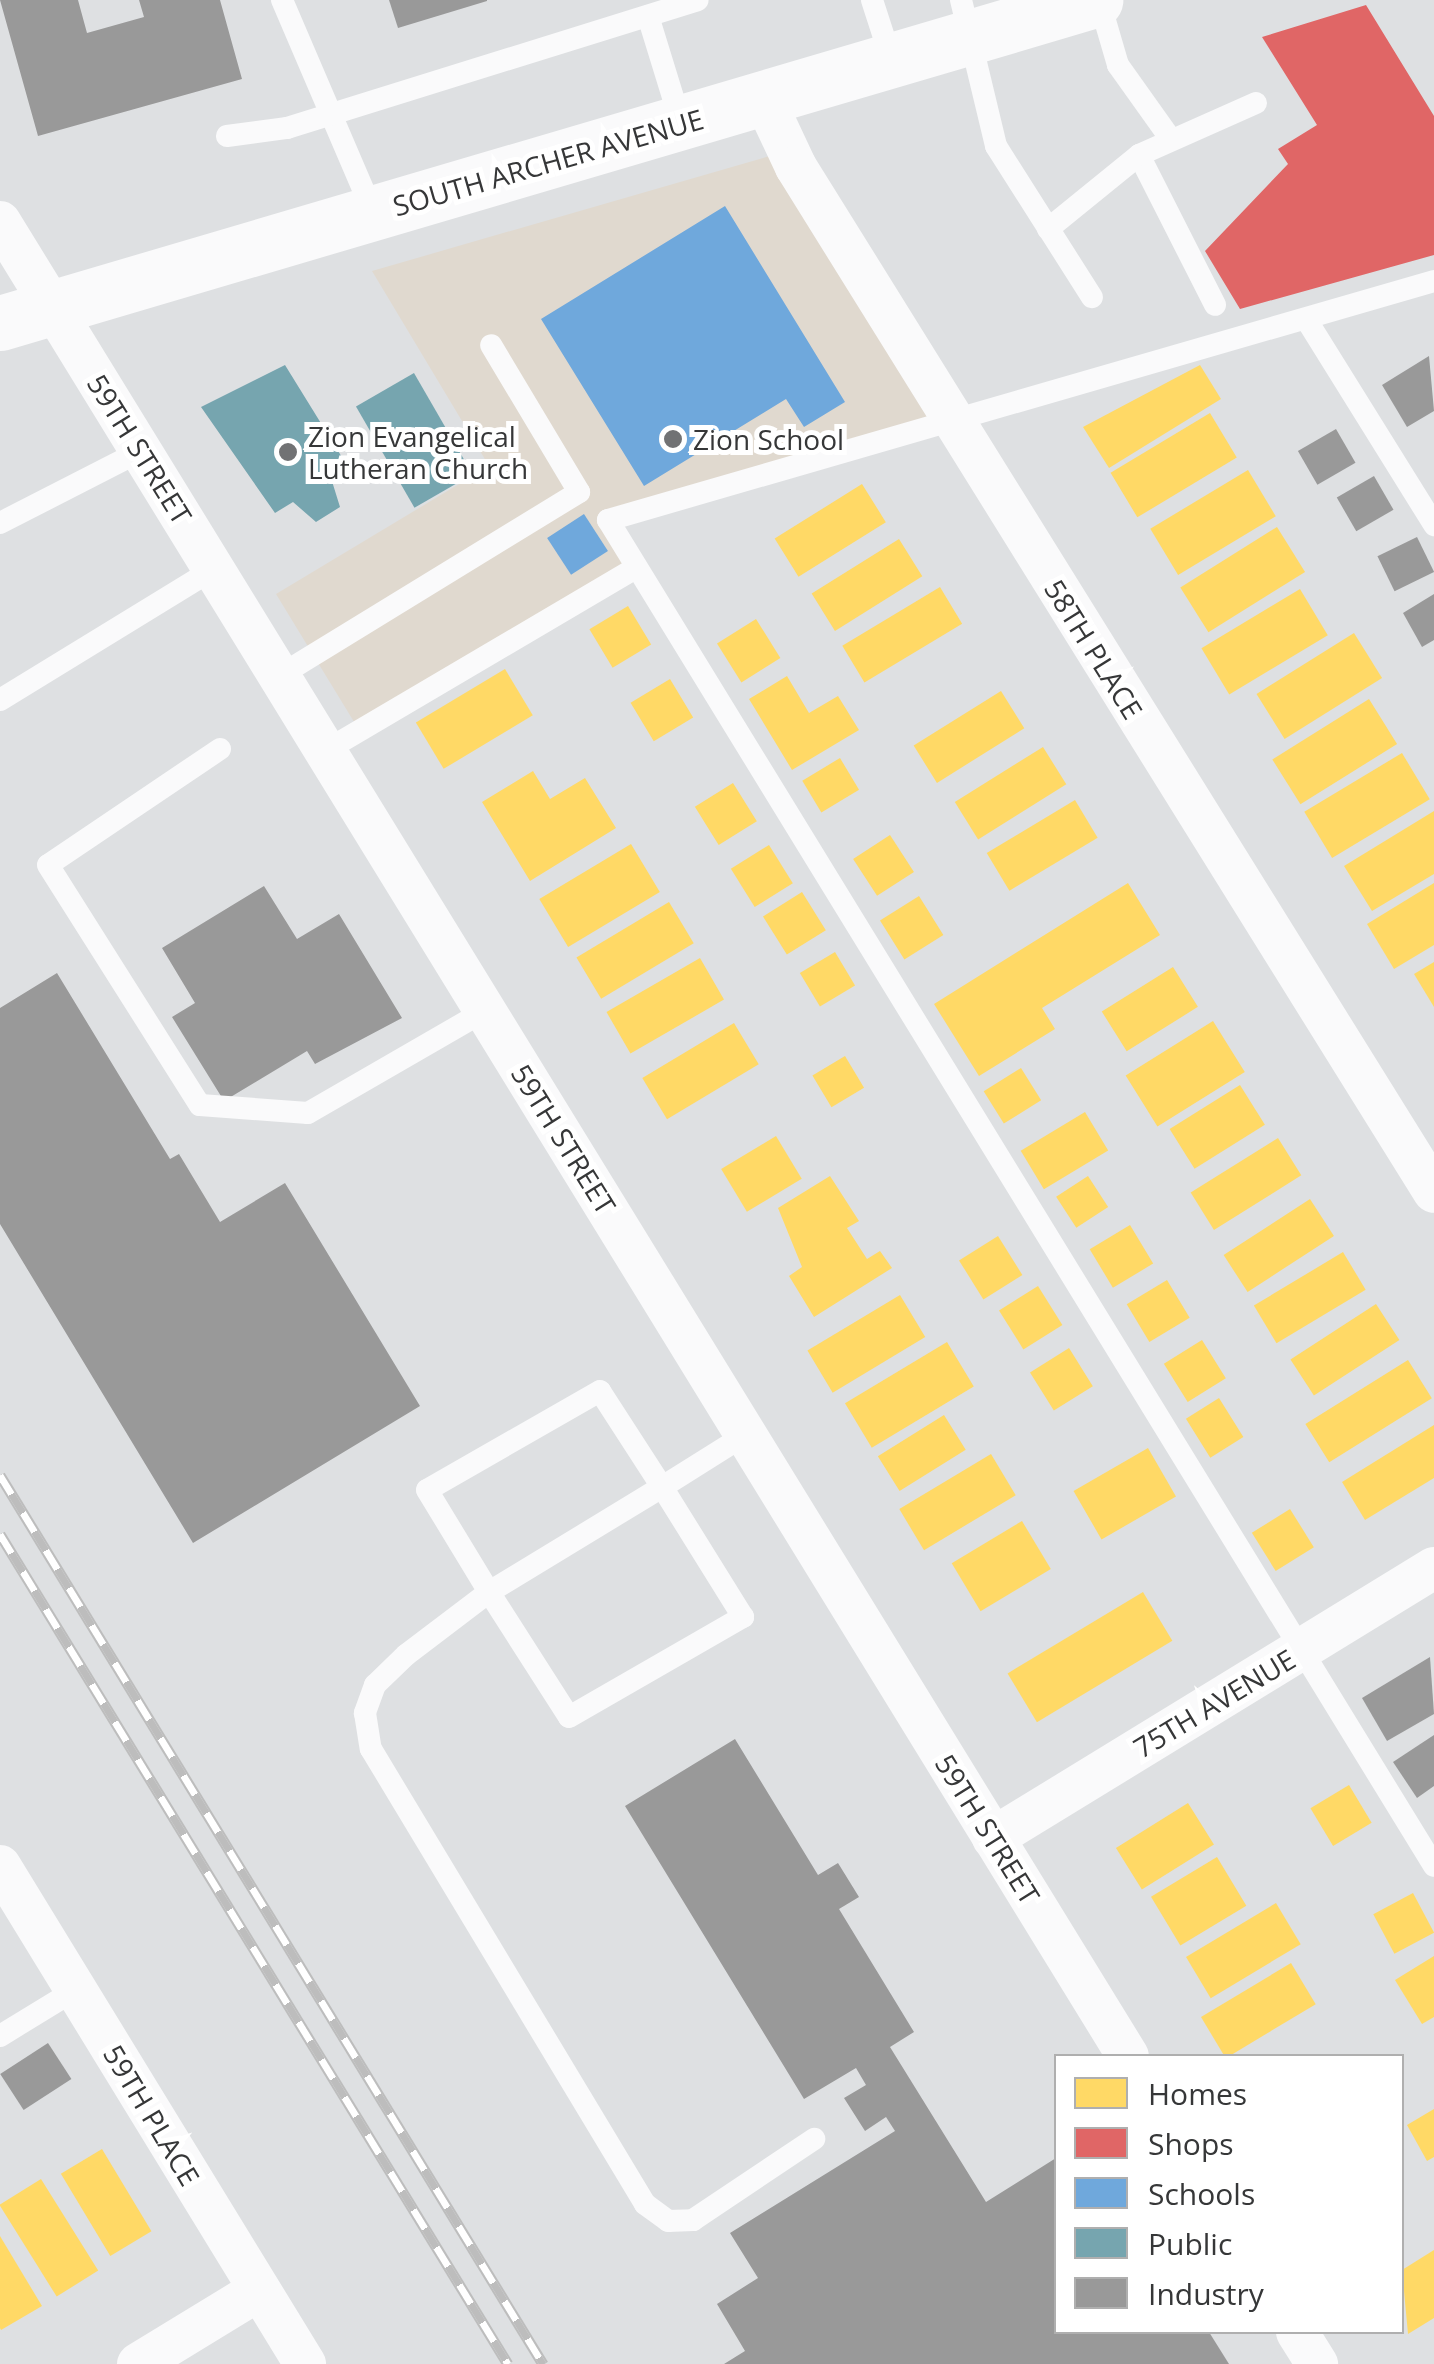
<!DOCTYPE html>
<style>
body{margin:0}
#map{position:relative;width:1434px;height:2364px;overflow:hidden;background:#dee0e2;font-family:"Open Sans",sans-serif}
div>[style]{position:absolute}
.education>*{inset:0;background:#e0d9cf}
.homes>*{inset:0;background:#ffd966;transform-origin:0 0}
.shops>*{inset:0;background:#e06666}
.schools>*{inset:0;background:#6fa8dc;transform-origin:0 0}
.public>*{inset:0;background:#76a5af;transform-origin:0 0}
.industry>*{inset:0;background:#999;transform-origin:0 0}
.lane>*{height:22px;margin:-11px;padding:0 11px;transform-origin:11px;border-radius:11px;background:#fafafb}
.street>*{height:42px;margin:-21px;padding:0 21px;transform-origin:21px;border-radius:21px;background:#fafafb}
.primary>*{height:55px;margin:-27.5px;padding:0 27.5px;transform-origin:27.5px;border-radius:27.5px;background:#fafafb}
.rail>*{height:11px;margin-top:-5.5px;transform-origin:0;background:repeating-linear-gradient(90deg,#fff 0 22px,#bdbdbd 0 44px);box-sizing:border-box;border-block:2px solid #bdbdbd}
.dots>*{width:28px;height:28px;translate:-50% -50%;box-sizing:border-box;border:5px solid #fff;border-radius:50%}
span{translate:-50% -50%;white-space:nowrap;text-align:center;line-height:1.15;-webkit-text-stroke:10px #fff;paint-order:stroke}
.street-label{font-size:28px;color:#363738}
.poi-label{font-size:28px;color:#363738}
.left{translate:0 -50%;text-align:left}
.legend{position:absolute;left:1054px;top:2054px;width:350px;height:280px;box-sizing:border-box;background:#fff;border:2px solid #afafaf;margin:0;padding:12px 18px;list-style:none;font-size:30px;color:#363738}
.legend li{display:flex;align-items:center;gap:20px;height:50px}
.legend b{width:50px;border:2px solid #afafaf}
</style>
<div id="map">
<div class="education">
<i style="clip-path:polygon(801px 147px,961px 413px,598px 520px,627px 569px,359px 730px,276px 594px,489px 466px,372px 271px)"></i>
</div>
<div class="homes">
<i style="clip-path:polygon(1200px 365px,1221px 399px,1109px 468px,1083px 427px)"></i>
<i style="left:1210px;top:413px;width:52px;height:116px;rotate:59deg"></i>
<i style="left:1248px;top:470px;width:54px;height:114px;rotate:59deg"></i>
<i style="left:862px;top:484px;width:45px;height:103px;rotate:58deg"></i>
<i style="left:1277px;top:527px;width:53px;height:114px;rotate:58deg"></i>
<i style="left:899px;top:539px;width:44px;height:103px;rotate:58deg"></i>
<i style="left:940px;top:587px;width:43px;height:114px;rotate:59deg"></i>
<i style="left:1300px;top:589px;width:54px;height:115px;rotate:59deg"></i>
<i style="left:628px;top:606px;width:45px;height:45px;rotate:59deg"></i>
<i style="left:756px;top:619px;width:46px;height:46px;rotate:58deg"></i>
<i style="left:1354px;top:633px;width:53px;height:115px;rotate:58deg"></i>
<i style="left:505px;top:669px;width:54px;height:104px;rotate:59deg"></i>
<i style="clip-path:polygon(787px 676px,809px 713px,838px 696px,859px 730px,792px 770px,749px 699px)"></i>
<i style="left:670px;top:679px;width:45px;height:46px;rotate:59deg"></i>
<i style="left:1001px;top:691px;width:44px;height:103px;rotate:58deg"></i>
<i style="left:1369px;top:699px;width:53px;height:114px;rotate:58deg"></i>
<i style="left:1043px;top:747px;width:44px;height:104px;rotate:58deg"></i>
<i style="left:1402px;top:753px;width:54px;height:114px;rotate:59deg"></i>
<i style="left:840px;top:758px;width:37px;height:44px;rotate:59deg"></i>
<i style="clip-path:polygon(533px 771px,550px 799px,585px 778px,616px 828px,530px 881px,482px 802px)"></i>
<i style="left:733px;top:783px;width:45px;height:45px;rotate:58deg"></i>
<i style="left:1075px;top:800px;width:44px;height:103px;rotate:59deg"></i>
<i style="clip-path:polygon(1434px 811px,1434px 874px,1372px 911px,1344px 866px)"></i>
<i style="left:890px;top:835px;width:44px;height:44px;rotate:57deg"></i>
<i style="left:631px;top:844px;width:56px;height:107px;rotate:59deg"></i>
<i style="left:769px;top:845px;width:45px;height:45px;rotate:58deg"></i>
<i style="clip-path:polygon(1128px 883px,1160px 935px,1042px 1008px,1055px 1029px,979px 1076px,934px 1004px)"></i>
<i style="clip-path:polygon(1434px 883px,1434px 945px,1394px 969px,1367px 924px)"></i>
<i style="left:802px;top:892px;width:45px;height:46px;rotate:58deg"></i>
<i style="left:919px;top:896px;width:46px;height:46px;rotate:58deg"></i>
<i style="left:669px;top:902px;width:48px;height:108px;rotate:59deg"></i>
<i style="left:835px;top:952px;width:39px;height:41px;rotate:59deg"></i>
<i style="left:700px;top:958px;width:48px;height:108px;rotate:60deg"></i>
<i style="clip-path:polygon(1434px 962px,1434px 1007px,1414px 974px)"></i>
<i style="left:1173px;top:967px;width:47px;height:84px;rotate:58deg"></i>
<i style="left:1213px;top:1021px;width:60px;height:103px;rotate:58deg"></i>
<i style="left:734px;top:1023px;width:48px;height:107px;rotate:59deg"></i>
<i style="left:845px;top:1056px;width:37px;height:38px;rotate:59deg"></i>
<i style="left:1021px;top:1068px;width:38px;height:44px;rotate:58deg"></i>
<i style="left:1240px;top:1085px;width:47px;height:83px;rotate:58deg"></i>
<i style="left:1085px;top:1112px;width:45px;height:75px;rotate:59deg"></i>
<i style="left:776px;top:1136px;width:50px;height:64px;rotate:59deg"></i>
<i style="left:1278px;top:1138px;width:44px;height:103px;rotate:58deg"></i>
<i style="clip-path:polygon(830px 1176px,859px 1221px,847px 1228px,867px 1259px,880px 1251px,892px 1268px,814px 1317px,789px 1276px,802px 1267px,778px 1208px)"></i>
<i style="left:1088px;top:1176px;width:37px;height:38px;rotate:57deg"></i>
<i style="left:1310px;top:1199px;width:44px;height:103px;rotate:57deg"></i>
<i style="left:1130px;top:1225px;width:45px;height:47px;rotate:59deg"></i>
<i style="left:998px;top:1236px;width:46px;height:46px;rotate:58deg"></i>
<i style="left:1343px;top:1252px;width:44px;height:104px;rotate:59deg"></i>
<i style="left:1167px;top:1280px;width:44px;height:47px;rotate:59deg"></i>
<i style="left:1038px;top:1286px;width:46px;height:46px;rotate:58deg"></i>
<i style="left:900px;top:1295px;width:49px;height:108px;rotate:59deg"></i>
<i style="left:1376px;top:1304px;width:43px;height:102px;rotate:57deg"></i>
<i style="left:1202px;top:1340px;width:45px;height:45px;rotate:58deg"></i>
<i style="left:947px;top:1342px;width:52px;height:119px;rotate:59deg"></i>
<i style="left:1069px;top:1348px;width:45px;height:46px;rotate:58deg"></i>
<i style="left:1408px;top:1360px;width:45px;height:121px;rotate:58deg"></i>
<i style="left:1219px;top:1398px;width:46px;height:39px;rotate:58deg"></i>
<i style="left:944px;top:1415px;width:41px;height:78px;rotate:58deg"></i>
<i style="clip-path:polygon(1434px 1425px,1434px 1478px,1365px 1520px,1342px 1482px)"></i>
<i style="left:1148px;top:1448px;width:56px;height:86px;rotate:60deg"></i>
<i style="left:991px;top:1454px;width:48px;height:107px;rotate:59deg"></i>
<i style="left:1290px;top:1509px;width:45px;height:45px;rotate:58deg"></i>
<i style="left:1022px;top:1521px;width:56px;height:82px;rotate:59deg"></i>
<i style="left:1143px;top:1592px;width:57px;height:158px;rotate:59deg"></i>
<i style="left:1349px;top:1785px;width:44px;height:45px;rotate:59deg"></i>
<i style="left:1188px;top:1803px;width:49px;height:85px;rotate:58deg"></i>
<i style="left:1217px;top:1857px;width:57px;height:77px;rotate:59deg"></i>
<i style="left:1413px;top:1893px;width:45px;height:45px;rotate:62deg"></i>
<i style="left:1276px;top:1903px;width:48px;height:105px;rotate:59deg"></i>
<i style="clip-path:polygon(1434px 1956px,1434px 2017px,1422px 2024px,1395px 1980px)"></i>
<i style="left:1291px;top:1963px;width:48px;height:105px;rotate:59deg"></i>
<i style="clip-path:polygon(1434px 2109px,1434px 2157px,1427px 2161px,1407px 2125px)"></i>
<i style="left:102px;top:2149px;width:96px;height:48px;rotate:59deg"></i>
<i style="left:41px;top:2179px;width:108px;height:49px;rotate:58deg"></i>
<i style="clip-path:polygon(0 2236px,42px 2306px,1px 2330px,0 2328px)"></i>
<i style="clip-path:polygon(1434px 2250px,1434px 2318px,1408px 2334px,1402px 2270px)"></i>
</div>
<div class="shops">
<i style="clip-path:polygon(1366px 5px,1434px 116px,1434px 255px,1240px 309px,1205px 251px,1288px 164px,1278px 149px,1317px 125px,1262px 37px)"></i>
</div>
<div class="schools">
<i style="clip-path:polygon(725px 206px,845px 402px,804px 427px,786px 399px,644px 486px,541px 319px)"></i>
<i style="left:584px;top:514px;width:44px;height:44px;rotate:57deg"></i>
</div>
<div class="public">
<i style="clip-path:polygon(285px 365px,348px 467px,331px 478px,340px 507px,316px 522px,293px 502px,275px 513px,201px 407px)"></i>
<i style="left:414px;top:373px;width:117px;height:67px;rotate:60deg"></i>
</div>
<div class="industry">
<i style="clip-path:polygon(0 0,78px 0,87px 33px,144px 17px,139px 0,220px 0,242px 79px,38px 136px)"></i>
<i style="clip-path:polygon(389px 0,487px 0,487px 1px,398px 28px)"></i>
<i style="clip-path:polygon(1429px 356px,1434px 411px,1407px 427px,1382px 385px)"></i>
<i style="left:1336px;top:429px;width:39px;height:44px;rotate:60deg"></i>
<i style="left:1374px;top:476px;width:39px;height:43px;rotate:60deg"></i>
<i style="left:1417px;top:537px;width:39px;height:44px;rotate:64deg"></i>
<i style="clip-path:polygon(1434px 594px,1434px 640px,1422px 647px,1403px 613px)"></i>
<i style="clip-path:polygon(264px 886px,297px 939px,339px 914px,402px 1018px,315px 1064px,307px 1051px,224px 1101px,172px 1017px,195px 1003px,162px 948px)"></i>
<i style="clip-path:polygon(57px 973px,170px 1159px,179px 1154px,220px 1222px,285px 1183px,420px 1406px,193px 1543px,0 1224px,0 1008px)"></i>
<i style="clip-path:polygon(1430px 1657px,1434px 1714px,1387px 1741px,1362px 1698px)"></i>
<i style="clip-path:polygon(1434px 1735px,1434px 1786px,1417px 1798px,1393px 1762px)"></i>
<i style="clip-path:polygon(735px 1739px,818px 1875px,838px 1863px,859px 1897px,839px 1909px,914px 2032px,890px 2047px,986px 2202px,1056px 2158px,1056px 2332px,1209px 2332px,1229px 2364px,724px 2364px,745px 2351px,717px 2304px,758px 2278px,730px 2233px,895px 2131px,886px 2117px,865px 2131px,844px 2098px,866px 2085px,856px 2068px,804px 2099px,625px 1806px)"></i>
<i style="left:48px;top:2043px;width:43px;height:57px;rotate:57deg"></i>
</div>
<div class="lane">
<i style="left:282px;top:0;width:231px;rotate:66.8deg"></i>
<i style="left:872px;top:0;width:62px;rotate:72.1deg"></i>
<i style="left:961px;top:0;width:150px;rotate:76.5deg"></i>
<i style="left:996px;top:146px;width:179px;rotate:57.6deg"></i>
<i style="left:1099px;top:0;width:68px;rotate:73.7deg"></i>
<i style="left:1118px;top:65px;width:90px;rotate:54.5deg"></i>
<i style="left:648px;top:16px;width:112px;rotate:72.9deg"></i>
<i style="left:227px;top:136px;width:61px;rotate:-7.6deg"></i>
<i style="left:287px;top:128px;width:430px;rotate:-17.3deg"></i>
<i style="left:1139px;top:155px;width:168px;rotate:63.1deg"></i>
<i style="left:1048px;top:229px;width:117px;rotate:-39.1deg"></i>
<i style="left:1139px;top:155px;width:128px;rotate:-24deg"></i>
<i style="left:1434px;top:281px;width:860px;rotate:163.86deg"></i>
<i style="left:608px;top:520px;width:1579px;rotate:58.46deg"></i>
<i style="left:1306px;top:319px;width:243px;rotate:58.1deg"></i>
<i style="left:0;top:523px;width:158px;rotate:-27.1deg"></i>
<i style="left:279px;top:676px;width:352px;rotate:-31.5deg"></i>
<i style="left:579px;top:492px;width:171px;rotate:-120.9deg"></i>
<i style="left:0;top:700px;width:251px;rotate:-31.5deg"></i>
<i style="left:220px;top:749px;width:207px;rotate:146deg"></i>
<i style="left:48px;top:865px;width:284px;rotate:57.7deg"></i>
<i style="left:200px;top:1105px;width:108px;rotate:4.2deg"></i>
<i style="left:308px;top:1113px;width:204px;rotate:-30deg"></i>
<i style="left:325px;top:751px;width:361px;rotate:-30.5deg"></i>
<i style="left:745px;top:1435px;width:98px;rotate:147.9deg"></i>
<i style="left:662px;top:1487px;width:202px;rotate:148.7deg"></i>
<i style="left:489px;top:1592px;width:148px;rotate:57.4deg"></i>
<i style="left:569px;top:1717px;width:201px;rotate:-29.9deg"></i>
<i style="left:743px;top:1617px;width:153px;rotate:-121.9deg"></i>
<i style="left:662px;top:1487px;width:114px;rotate:-122.9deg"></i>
<i style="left:600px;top:1391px;width:199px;rotate:150.2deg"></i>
<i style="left:427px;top:1490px;width:119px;rotate:58.7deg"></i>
<i style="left:489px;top:1592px;width:104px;rotate:142.8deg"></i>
<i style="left:406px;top:1655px;width:43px;rotate:135.9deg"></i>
<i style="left:375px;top:1685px;width:30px;rotate:110deg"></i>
<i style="left:365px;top:1713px;width:36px;rotate:81deg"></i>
<i style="left:371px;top:1749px;width:531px;rotate:58.94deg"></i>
<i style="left:645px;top:2204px;width:29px;rotate:36deg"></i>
<i style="left:668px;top:2221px;width:25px;rotate:-2deg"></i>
<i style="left:693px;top:2220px;width:146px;rotate:-33.8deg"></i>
<i style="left:0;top:2036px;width:88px;rotate:-31.5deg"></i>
</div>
<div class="street">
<i style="left:764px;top:99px;width:75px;rotate:64.8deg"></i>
<i style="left:796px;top:167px;width:1207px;rotate:58.1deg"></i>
<i style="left:0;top:222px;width:2153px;rotate:58.41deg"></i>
<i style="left:993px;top:1838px;width:517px;rotate:-31.48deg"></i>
<i style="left:0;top:1866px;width:584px;rotate:58.51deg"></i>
<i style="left:1297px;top:2332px;width:38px;rotate:58deg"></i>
<i style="left:138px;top:2364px;width:142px;rotate:-31.4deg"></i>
</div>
<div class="primary">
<i style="left:0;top:323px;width:1142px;rotate:-16.43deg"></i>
</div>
<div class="rail">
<i style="left:0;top:1475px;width:1042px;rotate:58.58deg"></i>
<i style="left:0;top:1534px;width:973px;rotate:58.53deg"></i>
</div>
<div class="dots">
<i style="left:673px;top:439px;background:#717274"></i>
<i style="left:288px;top:452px;background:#717274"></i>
</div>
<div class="street-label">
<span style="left:548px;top:162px;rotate:-16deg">SOUTH ARCHER AVENUE</span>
<span style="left:140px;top:449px;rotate:58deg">59TH STREET</span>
<span style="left:1094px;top:649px;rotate:58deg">58TH PLACE</span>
<span style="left:564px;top:1139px;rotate:58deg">59TH STREET</span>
<span style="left:1214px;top:1703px;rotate:-31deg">75TH AVENUE</span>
<span style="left:988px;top:1829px;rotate:58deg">59TH STREET</span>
<span style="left:152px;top:2115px;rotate:59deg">59TH PLACE</span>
</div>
<div class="poi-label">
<span class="left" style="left:308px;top:452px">Zion Evangelical<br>Lutheran Church</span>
<span class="left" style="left:693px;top:439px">Zion School</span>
</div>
<ul class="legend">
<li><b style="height:28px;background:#ffd966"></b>Homes</li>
<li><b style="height:28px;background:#e06666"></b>Shops</li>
<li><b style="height:28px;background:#6fa8dc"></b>Schools</li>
<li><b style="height:28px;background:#76a5af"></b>Public</li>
<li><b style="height:28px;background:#999"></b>Industry</li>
</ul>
</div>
